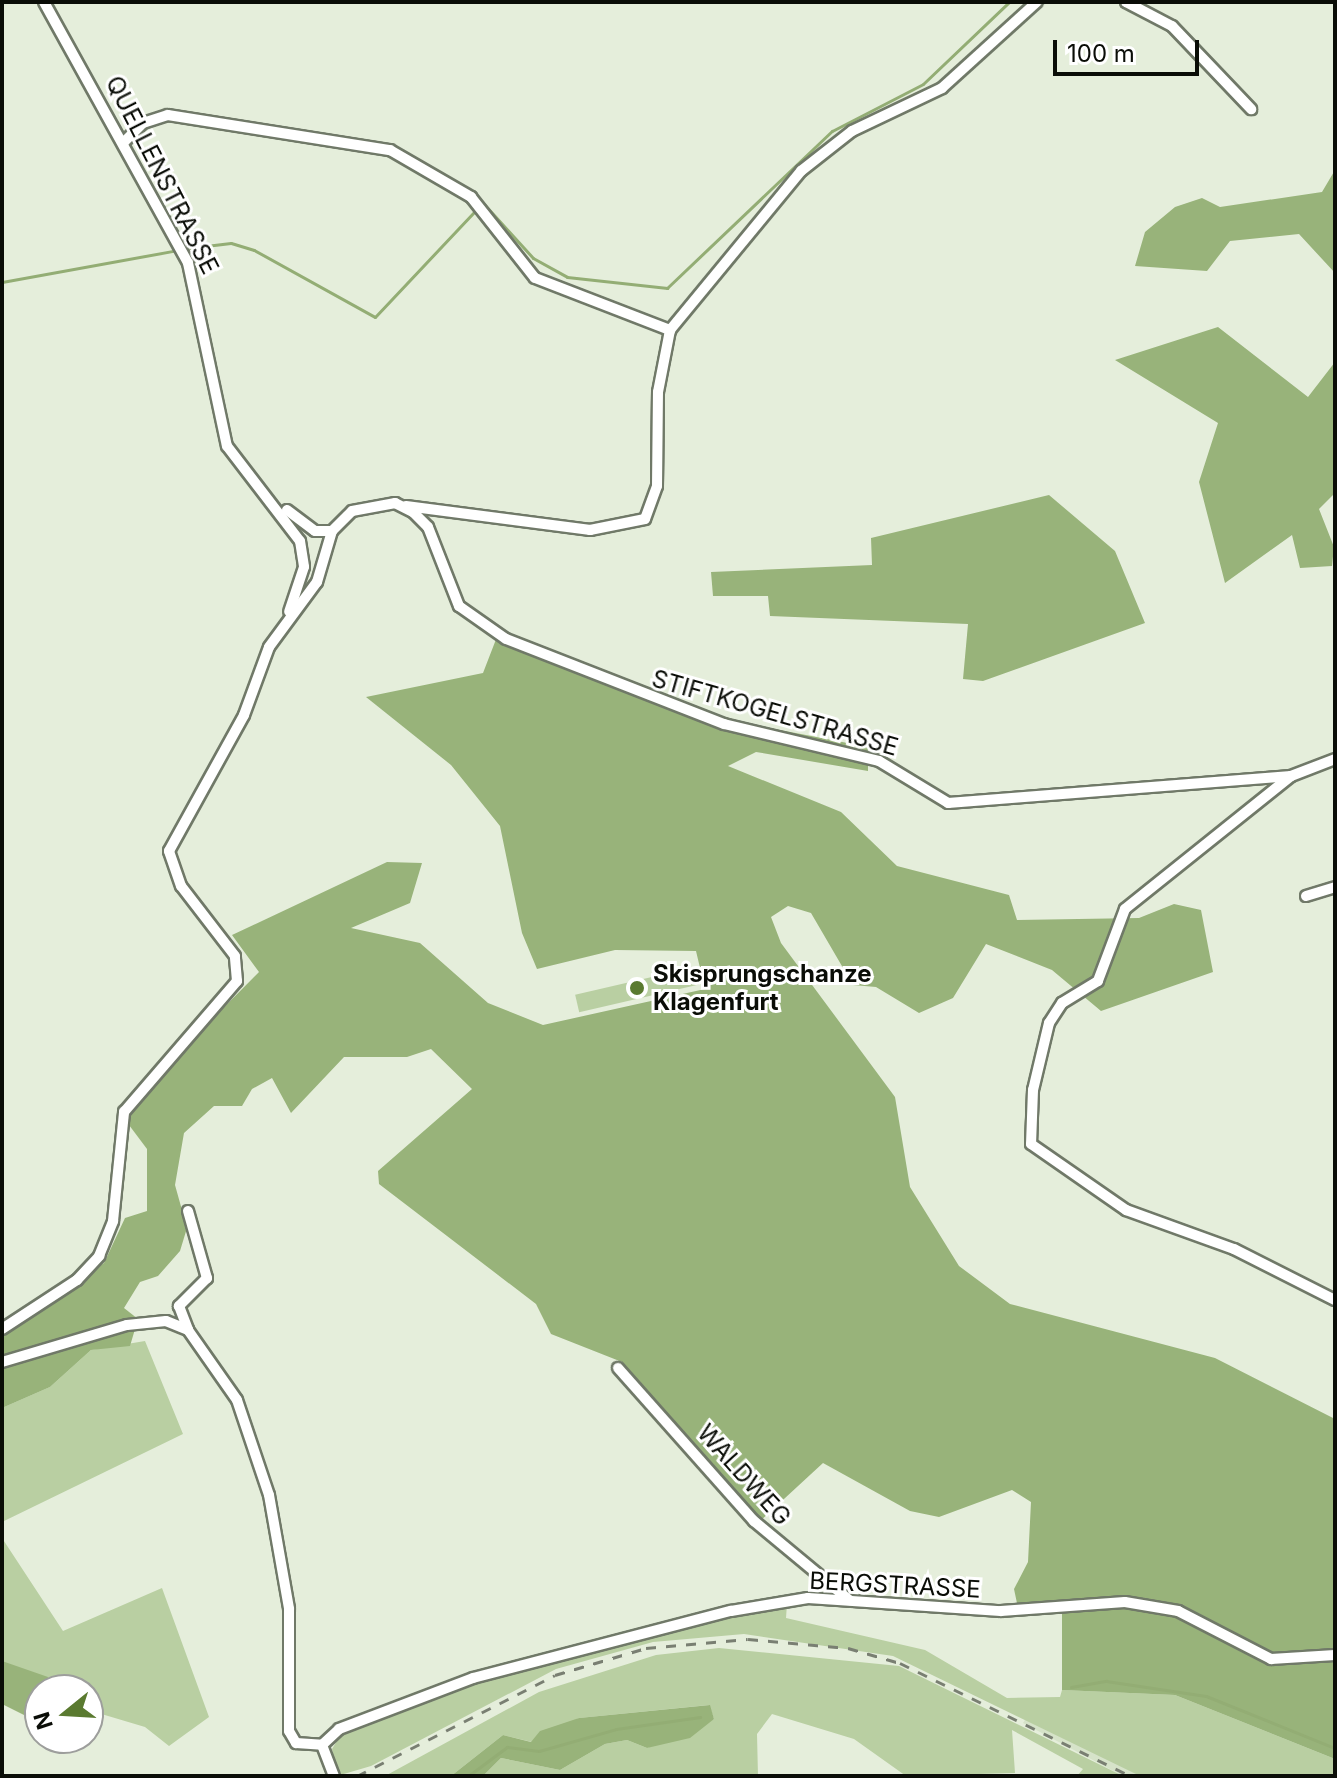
<!DOCTYPE html>
<style>
body{margin:0}
#map{position:relative;width:1337px;height:1778px;overflow:hidden;background:#e5eedb;font-family:Inter,sans-serif}
div>[style]{position:absolute}
.built>*{inset:0;background:#d6e3c9}
.green>*{inset:0;background:#b9cfa2;transform-origin:0 0}
.forest>*{inset:0;background:#98b37a}
.stream>*{height:3px;margin:-1.5px;padding:0 1.5px;transform-origin:1.5px;border-radius:1.5px;background:#93ad74}
.roads{filter:drop-shadow(2px 0 #707968) drop-shadow(-2px 0 #707968) drop-shadow(0 2px #707968) drop-shadow(0 -2px #707968)}
.minor>*{height:10px;margin:-5px;padding:0 5px;transform-origin:5px;border-radius:5px;background:#fff}
.rail>*{height:3px;margin-top:-1.5px;transform-origin:0;background:repeating-linear-gradient(90deg,#797f72 0 10px,transparent 0 20px)}
.dots>*{width:22px;height:22px;translate:-50% -50%;box-sizing:border-box;border:4px solid #fff;border-radius:50%}
span{translate:-50% -50%;white-space:nowrap;text-align:center;line-height:1.15;-webkit-text-stroke:6px #fff;paint-order:stroke}
.street-label{font-size:24px;color:#0a0d07}
.poi-label{font-size:24px;color:#0a0d07;font-weight:700}
.left{translate:0 -50%;text-align:left}
.frame{position:absolute;inset:0;border:4px solid #0a0d07;pointer-events:none}
.north{position:absolute;left:24px;top:1674px;width:80px;height:80px;box-sizing:border-box;background:#fff;border:2px solid #9d9e9c;border-radius:50%;rotate:252deg;font-size:22px;font-weight:700;line-height:32px;text-align:center;color:#0a0d07}
.north::after{content:'';display:block;margin:auto;width:28px;height:36px;background:#5a7a30;clip-path:polygon(50% 0,100% 100%,50% 72%,0 100%)}
.scale{position:absolute;left:1053px;top:40px;width:146px;height:36px;box-sizing:border-box;border:4px solid #0a0d07;border-top:0;padding-left:10px;font-size:24px;line-height:28px;white-space:nowrap;color:#0a0d07;-webkit-text-stroke:6px #fff;paint-order:stroke}
</style>
<div id="map">
<div class="built">
<i style="clip-path:polygon(1026px 1718px,1092px 1751px,1140px 1776px,1123px 1776px,1023px 1723px)"></i>
</div>
<div class="green">
<i style="left:695px;top:967px;width:18px;height:123px;rotate:77deg"></i>
<i style="clip-path:polygon(145px 1341px,183px 1434px,2px 1522px,2px 1408px,50px 1387px,91px 1350px)"></i>
<i style="clip-path:polygon(2px 1538px,63px 1631px,162px 1588px,209px 1717px,169px 1746px,145px 1727px,88px 1710px,88px 1690px,46px 1690px,2px 1668px)"></i>
<i style="clip-path:polygon(787px 1604px,786px 1618px,925px 1650px,1007px 1698px,1060px 1697px,1062px 1690px,1175px 1695px,1335px 1759px,1335px 1776px,1140px 1776px,893px 1656px,744px 1634px,653px 1642px,556px 1669px,371px 1766px,337px 1776px,332px 1749px,343px 1731px,470px 1682px)"></i>
<i style="clip-path:polygon(719px 1648px,899px 1666px,1123px 1776px,1077px 1776px,1083px 1769px,1012px 1730px,1015px 1773px,906px 1776px,854px 1739px,772px 1714px,757px 1734px,758px 1776px,483px 1776px,501px 1758px,560px 1770px,605px 1744px,627px 1740px,647px 1748px,714px 1719px,709px 1705px,579px 1718px,532px 1742px,503px 1735px,451px 1776px,385px 1776px,539px 1692px,656px 1655px)"></i>
</div>
<div class="forest">
<i style="clip-path:polygon(1335px 170px,1335px 273px,1299px 234px,1230px 241px,1207px 271px,1135px 266px,1145px 232px,1175px 207px,1202px 198px,1220px 207px,1322px 192px)"></i>
<i style="clip-path:polygon(1218px 327px,1308px 397px,1335px 362px,1335px 493px,1319px 509px,1334px 547px,1332px 566px,1300px 568px,1292px 535px,1225px 583px,1199px 482px,1218px 423px,1115px 360px)"></i>
<i style="clip-path:polygon(1049px 495px,1115px 551px,1145px 623px,983px 681px,963px 679px,968px 624px,770px 616px,768px 596px,713px 596px,711px 572px,872px 565px,871px 538px)"></i>
<i style="clip-path:polygon(500px 629px,713px 717px,868px 747px,868px 771px,756px 752px,728px 766px,841px 812px,897px 866px,1009px 895px,1017px 920px,1139px 918px,1174px 904px,1201px 910px,1213px 972px,1101px 1011px,1052px 970px,986px 944px,953px 998px,919px 1013px,876px 987px,853px 985px,811px 913px,788px 906px,771px 917px,781px 943px,895px 1097px,910px 1187px,959px 1266px,1010px 1304px,1215px 1358px,1335px 1419px,1335px 1759px,1175px 1695px,1062px 1690px,1062px 1606px,1018px 1608px,1014px 1589px,1028px 1562px,1031px 1502px,1012px 1490px,939px 1517px,910px 1511px,823px 1463px,759px 1522px,622px 1362px,551px 1334px,536px 1304px,379px 1184px,378px 1171px,472px 1089px,431px 1049px,407px 1057px,344px 1057px,291px 1113px,272px 1078px,252px 1089px,242px 1106px,214px 1106px,184px 1133px,175px 1185px,187px 1228px,180px 1251px,158px 1276px,140px 1282px,124px 1308px,138px 1319px,130px 1346px,91px 1350px,50px 1387px,2px 1408px,2px 1334px,104px 1263px,125px 1218px,147px 1211px,147px 1149px,126px 1121px,143px 1089px,259px 972px,232px 935px,387px 862px,422px 863px,410px 903px,351px 928px,420px 943px,488px 1003px,543px 1025px,705px 989px,696px 951px,615px 950px,537px 969px,522px 933px,500px 826px,451px 765px,366px 697px,483px 673px)"></i>
<i style="clip-path:polygon(2px 1661px,48px 1677px,40px 1723px,2px 1704px)"></i>
<i style="clip-path:polygon(710px 1705px,714px 1719px,690px 1738px,647px 1748px,627px 1740px,605px 1744px,560px 1770px,501px 1758px,483px 1776px,451px 1776px,503px 1735px,531px 1742px,540px 1731px,579px 1718px)"></i>
</div>
<div class="stream">
<i style="left:483px;top:203px;width:74px;rotate:47.7deg"></i>
<i style="left:533px;top:258px;width:39px;rotate:29deg"></i>
<i style="left:567px;top:277px;width:101px;rotate:6.3deg"></i>
<i style="left:667px;top:288px;width:228px;rotate:-43.6deg"></i>
<i style="left:832px;top:131px;width:102px;rotate:-27.3deg"></i>
<i style="left:923px;top:84px;width:119px;rotate:-43.6deg"></i>
<i style="left:189px;top:248px;width:42px;rotate:-6.8deg"></i>
<i style="left:231px;top:243px;width:24px;rotate:17deg"></i>
<i style="left:254px;top:250px;width:138px;rotate:29deg"></i>
<i style="left:375px;top:317px;width:144px;rotate:-46.7deg"></i>
<i style="left:2px;top:282px;width:174px;rotate:-10.3deg"></i>
<i style="left:1071px;top:1687px;width:36px;rotate:-10deg"></i>
<i style="left:1106px;top:1681px;width:101px;rotate:8.5deg"></i>
<i style="left:1206px;top:1696px;width:139px;rotate:22deg"></i>
<i style="left:468px;top:1776px;width:49px;rotate:-36.6deg"></i>
<i style="left:507px;top:1747px;width:32px;rotate:7deg"></i>
<i style="left:539px;top:1751px;width:80px;rotate:-15.9deg"></i>
<i style="left:616px;top:1729px;width:85px;rotate:-8.1deg"></i>
</div>
<div class="roads">
<div class="minor">
<i style="left:44px;top:2px;width:298px;rotate:61.1deg"></i>
<i style="left:188px;top:263px;width:187px;rotate:78deg"></i>
<i style="left:227px;top:446px;width:120px;rotate:52.5deg"></i>
<i style="left:300px;top:541px;width:26px;rotate:81deg"></i>
<i style="left:304px;top:567px;width:47px;rotate:108.4deg"></i>
<i style="left:1126px;top:2px;width:52px;rotate:27.6deg"></i>
<i style="left:1172px;top:26px;width:115px;rotate:46.4deg"></i>
<i style="left:125px;top:141px;width:25px;rotate:-45deg"></i>
<i style="left:143px;top:123px;width:26px;rotate:-18deg"></i>
<i style="left:168px;top:115px;width:225px;rotate:9deg"></i>
<i style="left:390px;top:150px;width:94px;rotate:30.1deg"></i>
<i style="left:471px;top:197px;width:103px;rotate:51.7deg"></i>
<i style="left:535px;top:278px;width:145px;rotate:21.1deg"></i>
<i style="left:406px;top:506px;width:186px;rotate:7.4deg"></i>
<i style="left:590px;top:530px;width:56px;rotate:-11.3deg"></i>
<i style="left:645px;top:519px;width:35px;rotate:-70deg"></i>
<i style="left:657px;top:486px;width:94px;rotate:-89.4deg"></i>
<i style="left:658px;top:392px;width:63px;rotate:-79deg"></i>
<i style="left:670px;top:330px;width:206px;rotate:-50.5deg"></i>
<i style="left:801px;top:171px;width:65px;rotate:-38.1deg"></i>
<i style="left:852px;top:131px;width:100px;rotate:-25.5deg"></i>
<i style="left:942px;top:88px;width:128px;rotate:-42.2deg"></i>
<i style="left:287px;top:510px;width:35px;rotate:37deg"></i>
<i style="left:315px;top:531px;width:17px"></i>
<i style="left:1291px;top:776px;width:213px;rotate:141.3deg"></i>
<i style="left:1125px;top:909px;width:77px;rotate:110.6deg"></i>
<i style="left:1098px;top:981px;width:42px;rotate:148.6deg"></i>
<i style="left:1062px;top:1003px;width:24px;rotate:123deg"></i>
<i style="left:1049px;top:1023px;width:69px;rotate:103.4deg"></i>
<i style="left:1033px;top:1090px;width:54px;rotate:92.1deg"></i>
<i style="left:1031px;top:1144px;width:116px;rotate:34.8deg"></i>
<i style="left:1126px;top:1210px;width:115px;rotate:19.9deg"></i>
<i style="left:1234px;top:1249px;width:113px;rotate:26.8deg"></i>
<i style="left:1306px;top:896px;width:30px;rotate:-17deg"></i>
<i style="left:188px;top:1211px;width:70px;rotate:74.2deg"></i>
<i style="left:207px;top:1278px;width:40px;rotate:135deg"></i>
<i style="left:179px;top:1306px;width:25px;rotate:69deg"></i>
<i style="left:2px;top:1329px;width:90px;rotate:-33.2deg"></i>
<i style="left:77px;top:1280px;width:33px;rotate:-47deg"></i>
<i style="left:99px;top:1256px;width:38px;rotate:-68deg"></i>
<i style="left:113px;top:1221px;width:110px;rotate:-84.2deg"></i>
<i style="left:124px;top:1112px;width:173px;rotate:-49.2deg"></i>
<i style="left:237px;top:981px;width:25px;rotate:-95deg"></i>
<i style="left:235px;top:956px;width:88px;rotate:-127.6deg"></i>
<i style="left:181px;top:886px;width:37px;rotate:-109deg"></i>
<i style="left:169px;top:851px;width:155px;rotate:-61.1deg"></i>
<i style="left:244px;top:715px;width:72px;rotate:-69.8deg"></i>
<i style="left:269px;top:647px;width:81px;rotate:-53.6deg"></i>
<i style="left:317px;top:582px;width:53px;rotate:-73.6deg"></i>
<i style="left:332px;top:531px;width:28px;rotate:-45deg"></i>
<i style="left:352px;top:511px;width:44px;rotate:-10.5deg"></i>
<i style="left:395px;top:503px;width:20px;rotate:27deg"></i>
<i style="left:413px;top:512px;width:21px;rotate:45deg"></i>
<i style="left:428px;top:527px;width:85px;rotate:68.6deg"></i>
<i style="left:459px;top:606px;width:57px;rotate:35.1deg"></i>
<i style="left:506px;top:639px;width:234px;rotate:21.3deg"></i>
<i style="left:724px;top:724px;width:159px;rotate:13.4deg"></i>
<i style="left:879px;top:761px;width:81px;rotate:31.3deg"></i>
<i style="left:948px;top:803px;width:344px;rotate:-4.5deg"></i>
<i style="left:1291px;top:776px;width:47px;rotate:-21.1deg"></i>
<i style="left:2px;top:1362px;width:130px;rotate:-16.5deg"></i>
<i style="left:127px;top:1325px;width:39px;rotate:-6deg"></i>
<i style="left:166px;top:1321px;width:24px;rotate:22deg"></i>
<i style="left:188px;top:1330px;width:85px;rotate:55deg"></i>
<i style="left:237px;top:1400px;width:100px;rotate:71.4deg"></i>
<i style="left:269px;top:1495px;width:116px;rotate:80deg"></i>
<i style="left:289px;top:1609px;width:122px;rotate:90deg"></i>
<i style="left:289px;top:1731px;width:14px;rotate:60deg"></i>
<i style="left:296px;top:1743px;width:26px;rotate:4deg"></i>
<i style="left:322px;top:1745px;width:33px;rotate:69deg"></i>
<i style="left:618px;top:1368px;width:205px;rotate:48.4deg"></i>
<i style="left:754px;top:1521px;width:124px;rotate:39.7deg"></i>
<i style="left:322px;top:1745px;width:23px;rotate:-43deg"></i>
<i style="left:339px;top:1729px;width:143px;rotate:-20.8deg"></i>
<i style="left:473px;top:1678px;width:267px;rotate:-14.6deg"></i>
<i style="left:731px;top:1611px;width:78px;rotate:-9.6deg"></i>
<i style="left:808px;top:1598px;width:193px;rotate:3.9deg"></i>
<i style="left:1001px;top:1611px;width:124px;rotate:-4.2deg"></i>
<i style="left:1125px;top:1602px;width:54px;rotate:9.6deg"></i>
<i style="left:1178px;top:1611px;width:105px;rotate:27.3deg"></i>
<i style="left:1271px;top:1659px;width:64px;rotate:-3.6deg"></i>
</div>
</div>
<div class="rail">
<i style="left:357px;top:1776px;width:222px;rotate:-27deg"></i>
<i style="left:555px;top:1675px;width:95px;rotate:-16.5deg"></i>
<i style="left:646px;top:1648px;width:102px;rotate:-5deg"></i>
<i style="left:748px;top:1639px;width:100px;rotate:5.1deg"></i>
<i style="left:848px;top:1648px;width:54px;rotate:16.1deg"></i>
<i style="left:900px;top:1663px;width:257px;rotate:26.1deg"></i>
</div>
<div class="dots">
<i style="left:637px;top:988px;background:#5a7a30"></i>
</div>
<div class="street-label">
<span style="left:162px;top:175px;rotate:63deg">QUELLENSTRASSE</span>
<span style="left:775px;top:713px;rotate:16deg">STIFTKOGELSTRASSE</span>
<span style="left:744px;top:1475px;rotate:48deg">WALDWEG</span>
<span style="left:895px;top:1585px;rotate:3deg">BERGSTRASSE</span>
</div>
<div class="poi-label">
<span class="left" style="left:653px;top:988px">Skisprungschanze<br>Klagenfurt</span>
</div>
<div class="frame"></div>
<div class="north">N</div>
<div class="scale">100 m</div>
</div>
